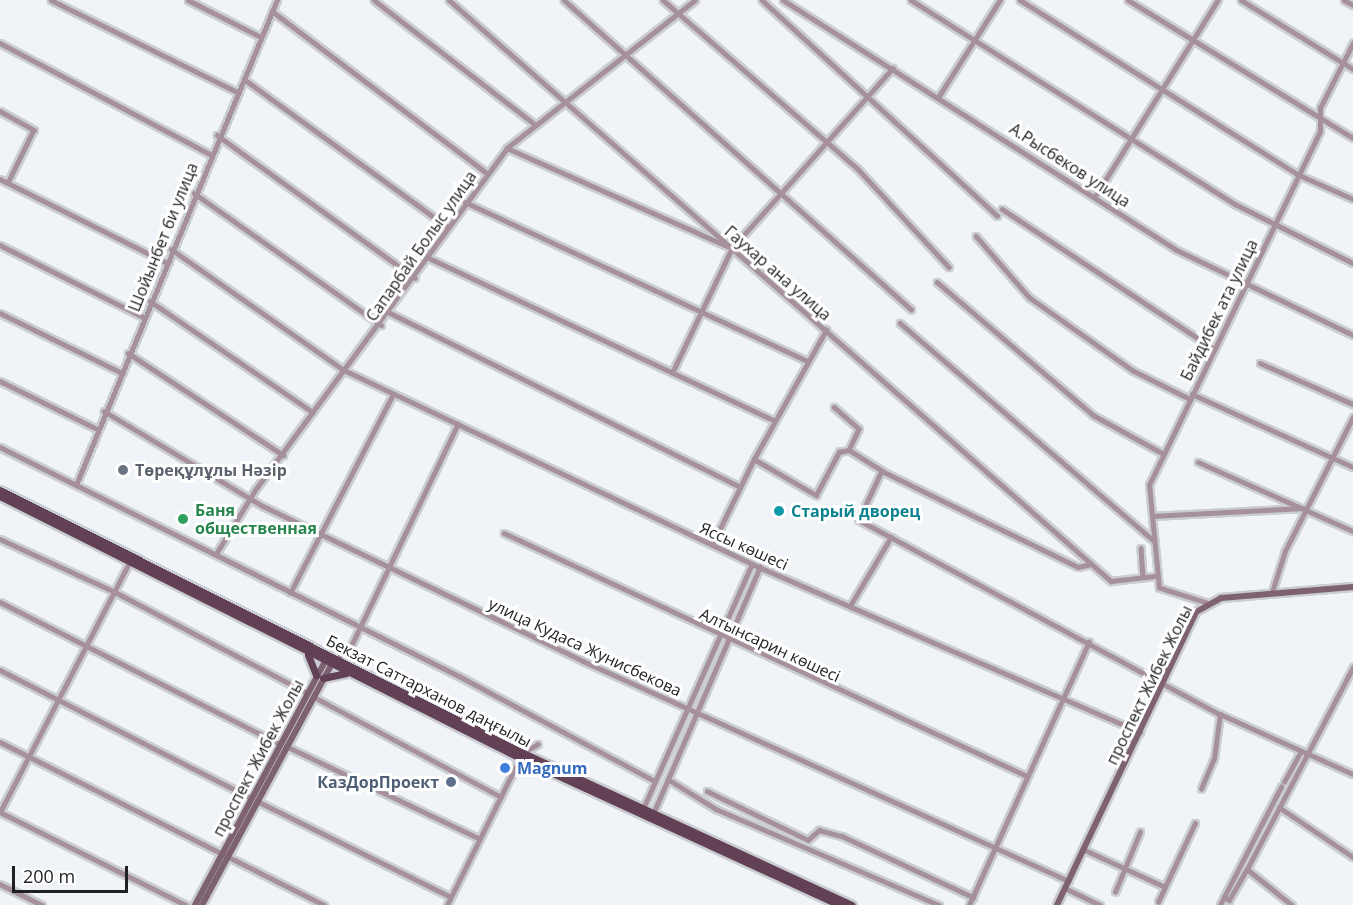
<!DOCTYPE html>
<meta charset="utf-8">
<style>
body{margin:0}
#map{position:relative;width:1353px;height:905px;overflow:hidden;background:#f0f3f7;font-family:"Open Sans",sans-serif}
div>[style]{position:absolute}
.roads{filter:drop-shadow(2px 0 #cacdd1) drop-shadow(-2px 0 #cacdd1) drop-shadow(0 2px #cacdd1) drop-shadow(0 -2px #cacdd1)}
.street>*{height:4.5px;margin:-2.25px;padding:0 2.25px;transform-origin:2.25px;border-radius:2.25px;background:#a5909c}
.secondary>*{height:6px;margin:-3px;padding:0 3px;transform-origin:3px;border-radius:3px;background:#7e6272}
.primary>*{height:7px;margin:-3.5px;padding:0 3.5px;transform-origin:3.5px;border-radius:3.5px;background:#634155}
.dots>*{width:16px;height:16px;translate:-50% -50%;box-sizing:border-box;border:3px solid #fff;border-radius:50%}
span{translate:-50% -50%;white-space:nowrap;text-align:center;line-height:1.15;-webkit-text-stroke:6px #fff;paint-order:stroke}
.street-label{font-size:16px;color:#1f2022}
.worship-label{font-size:16px;color:#5b616d;font-weight:700}
.left{translate:0 -50%;text-align:left}
.leisure-label{font-size:16px;color:#27864d;font-weight:700}
.culture-label{font-size:16px;color:#0d838f;font-weight:700}
.shop-label{font-size:16px;color:#366cbe;font-weight:700}
.service-label{font-size:16px;color:#4e5e75;font-weight:700}
.right{translate:-100% -50%;text-align:right}
.scale{position:absolute;left:12px;top:866px;width:116px;height:27px;box-sizing:border-box;border:3px solid #1f2022;border-top:0;padding-left:8px;font-size:18px;line-height:21px;white-space:nowrap;color:#1f2022;-webkit-text-stroke:4px #fff;paint-order:stroke}
</style>
<div id="map">
<div class="roads">
<div class="street">
<i style="left:51px;top:0;width:208px;rotate:26.3deg"></i>
<i style="left:188px;top:0;width:82px;rotate:26.9deg"></i>
<i style="left:374px;top:0;width:201px;rotate:37.7deg"></i>
<i style="left:449px;top:0;width:881px;rotate:41.27deg"></i>
<i style="left:1111px;top:581px;width:44px;rotate:-6.5deg"></i>
<i style="left:564px;top:0;width:465px;rotate:41.7deg"></i>
<i style="left:663px;top:0;width:257px;rotate:40.9deg"></i>
<i style="left:857px;top:168px;width:135px;rotate:47.1deg"></i>
<i style="left:762px;top:0;width:319px;rotate:42.5deg"></i>
<i style="left:783px;top:0;width:464px;rotate:32.4deg"></i>
<i style="left:1175px;top:249px;width:198px;rotate:25.8deg"></i>
<i style="left:911px;top:0;width:383px;rotate:32.2deg"></i>
<i style="left:1235px;top:204px;width:132px;rotate:26.6deg"></i>
<i style="left:1020px;top:0;width:327px;rotate:32.1deg"></i>
<i style="left:1297px;top:174px;width:61px;rotate:24.1deg"></i>
<i style="left:1128px;top:0;width:264px;rotate:31.5deg"></i>
<i style="left:1241px;top:0;width:132px;rotate:31.6deg"></i>
<i style="left:1344px;top:0;width:10px;rotate:29deg"></i>
<i style="left:272px;top:11px;width:269px;rotate:37deg"></i>
<i style="left:0;top:43px;width:238px;rotate:27.9deg"></i>
<i style="left:244px;top:79px;width:252px;rotate:36deg"></i>
<i style="left:939px;top:96px;width:114px;rotate:-57.6deg"></i>
<i style="left:0;top:111px;width:39px;rotate:29deg"></i>
<i style="left:34px;top:130px;width:59px;rotate:116.1deg"></i>
<i style="left:217px;top:135px;width:244px;rotate:35.8deg"></i>
<i style="left:507px;top:148px;width:241px;rotate:24deg"></i>
<i style="left:0;top:179px;width:185px;rotate:26.7deg"></i>
<i style="left:194px;top:193px;width:229px;rotate:35.2deg"></i>
<i style="left:1096px;top:195px;width:230px;rotate:-58deg"></i>
<i style="left:465px;top:202px;width:376px;rotate:24.9deg"></i>
<i style="left:1002px;top:209px;width:254px;rotate:33.4deg"></i>
<i style="left:976px;top:236px;width:81px;rotate:49deg"></i>
<i style="left:1029px;top:297px;width:126px;rotate:35.3deg"></i>
<i style="left:1132px;top:370px;width:65px;rotate:26.6deg"></i>
<i style="left:0;top:245px;width:160px;rotate:26.7deg"></i>
<i style="left:171px;top:249px;width:211px;rotate:35deg"></i>
<i style="left:344px;top:370px;width:452px;rotate:25.4deg"></i>
<i style="left:752px;top:564px;width:423px;rotate:23.4deg"></i>
<i style="left:429px;top:258px;width:380px;rotate:25.2deg"></i>
<i style="left:937px;top:282px;width:205px;rotate:40.4deg"></i>
<i style="left:1093px;top:415px;width:81px;rotate:28.8deg"></i>
<i style="left:150px;top:301px;width:197px;rotate:34.3deg"></i>
<i style="left:0;top:313px;width:134px;rotate:26.2deg"></i>
<i style="left:390px;top:313px;width:391px;rotate:26.4deg"></i>
<i style="left:900px;top:323px;width:335px;rotate:40.6deg"></i>
<i style="left:128px;top:353px;width:186px;rotate:33.3deg"></i>
<i style="left:1260px;top:363px;width:102px;rotate:23.8deg"></i>
<i style="left:672px;top:373px;width:139px;rotate:-64.4deg"></i>
<i style="left:732px;top:248px;width:241px;rotate:-48.2deg"></i>
<i style="left:0;top:381px;width:108px;rotate:26.3deg"></i>
<i style="left:1192px;top:394px;width:177px;rotate:24.4deg"></i>
<i style="left:834px;top:407px;width:33px;rotate:41deg"></i>
<i style="left:859px;top:429px;width:23px;rotate:115deg"></i>
<i style="left:849px;top:450px;width:39px;rotate:32deg"></i>
<i style="left:882px;top:471px;width:218px;rotate:26.1deg"></i>
<i style="left:1078px;top:567px;width:13px;rotate:-13deg"></i>
<i style="left:104px;top:411px;width:185px;rotate:30.9deg"></i>
<i style="left:263px;top:506px;width:356px;rotate:25.8deg"></i>
<i style="left:583px;top:661px;width:533px;rotate:24.36deg"></i>
<i style="left:0;top:447px;width:513px;rotate:26.52deg"></i>
<i style="left:459px;top:676px;width:222px;rotate:28.2deg"></i>
<i style="left:754px;top:459px;width:148px;rotate:-60.8deg"></i>
<i style="left:1198px;top:462px;width:170px;rotate:24deg"></i>
<i style="left:882px;top:471px;width:54px;rotate:115.1deg"></i>
<i style="left:859px;top:520px;width:410px;rotate:28.3deg"></i>
<i style="left:1220px;top:714px;width:146px;rotate:24.3deg"></i>
<i style="left:76px;top:485px;width:525px;rotate:-67.49deg"></i>
<i style="left:1152px;top:516px;width:151px;rotate:-3deg"></i>
<i style="left:504px;top:533px;width:577px;rotate:24.92deg"></i>
<i style="left:0;top:539px;width:127px;rotate:24.7deg"></i>
<i style="left:115px;top:592px;width:217px;rotate:27.7deg"></i>
<i style="left:712px;top:545px;width:96px;rotate:-64deg"></i>
<i style="left:754px;top:459px;width:72px;rotate:30.1deg"></i>
<i style="left:816px;top:495px;width:49px;rotate:-61.9deg"></i>
<i style="left:839px;top:452px;width:10px;rotate:-11deg"></i>
<i style="left:1141px;top:548px;width:26px;rotate:86deg"></i>
<i style="left:216px;top:554px;width:75px;rotate:-58.6deg"></i>
<i style="left:255px;top:490px;width:425px;rotate:-53.6deg"></i>
<i style="left:507px;top:148px;width:239px;rotate:-38.2deg"></i>
<i style="left:1272px;top:592px;width:43px;rotate:-72.4deg"></i>
<i style="left:1285px;top:551px;width:150px;rotate:-63.1deg"></i>
<i style="left:290px;top:593px;width:224px;rotate:-62.6deg"></i>
<i style="left:0;top:602px;width:314px;rotate:26.9deg"></i>
<i style="left:1207px;top:603px;width:50px;rotate:-162.6deg"></i>
<i style="left:1159px;top:588px;width:103px;rotate:-95.5deg"></i>
<i style="left:1149px;top:485px;width:393px;rotate:-64.2deg"></i>
<i style="left:1320px;top:131px;width:23px;rotate:-90deg"></i>
<i style="left:1320px;top:108px;width:73px;rotate:-63.1deg"></i>
<i style="left:850px;top:606px;width:80px;rotate:-59.3deg"></i>
<i style="left:337px;top:659px;width:19px;rotate:-43deg"></i>
<i style="left:351px;top:646px;width:246px;rotate:-64.3deg"></i>
<i style="left:0;top:670px;width:282px;rotate:27deg"></i>
<i style="left:314px;top:697px;width:212px;rotate:28.1deg"></i>
<i style="left:0;top:742px;width:363px;rotate:26.7deg"></i>
<i style="left:286px;top:746px;width:215px;rotate:25.6deg"></i>
<i style="left:523px;top:753px;width:17px;rotate:-31deg"></i>
<i style="left:668px;top:779px;width:57px;rotate:32deg"></i>
<i style="left:716px;top:809px;width:243px;rotate:23.3deg"></i>
<i style="left:1284px;top:782px;width:35px;rotate:-61deg"></i>
<i style="left:1201px;top:789px;width:33px;rotate:-67deg"></i>
<i style="left:1214px;top:759px;width:45px;rotate:-82.4deg"></i>
<i style="left:707px;top:791px;width:112px;rotate:25.9deg"></i>
<i style="left:808px;top:840px;width:15px;rotate:-42deg"></i>
<i style="left:819px;top:830px;width:24px;rotate:15deg"></i>
<i style="left:842px;top:836px;width:145px;rotate:25deg"></i>
<i style="left:257px;top:801px;width:216px;rotate:26.3deg"></i>
<i style="left:1279px;top:807px;width:89px;rotate:34deg"></i>
<i style="left:642px;top:811px;width:270px;rotate:-66deg"></i>
<i style="left:0;top:812px;width:285px;rotate:-62.6deg"></i>
<i style="left:0;top:812px;width:208px;rotate:26.6deg"></i>
<i style="left:653px;top:814px;width:269px;rotate:-66.6deg"></i>
<i style="left:1085px;top:850px;width:88px;rotate:24.8deg"></i>
<i style="left:1247px;top:869px;width:58px;rotate:38.7deg"></i>
<i style="left:0;top:884px;width:47px;rotate:26.6deg"></i>
<i style="left:1065px;top:888px;width:39px;rotate:26deg"></i>
<i style="left:1115px;top:892px;width:65px;rotate:-67.4deg"></i>
<i style="left:1224px;top:897px;width:124px;rotate:-62.6deg"></i>
<i style="left:1158px;top:902px;width:87px;rotate:-64.9deg"></i>
<i style="left:447px;top:905px;width:164px;rotate:-63.6deg"></i>
<i style="left:969px;top:905px;width:289px;rotate:-65.5deg"></i>
<i style="left:1220px;top:905px;width:9px;rotate:-63deg"></i>
<i style="left:1224px;top:897px;width:6px;rotate:31deg"></i>
<i style="left:1229px;top:900px;width:36px;rotate:-60deg"></i>
<i style="left:1247px;top:869px;width:228px;rotate:-62.3deg"></i>
</div>
<div class="secondary">
<i style="left:195px;top:905px;width:282px;rotate:-61.9deg"></i>
<i style="left:202px;top:905px;width:278px;rotate:-61.7deg"></i>
<i style="left:1057px;top:905px;width:324px;rotate:-64.6deg"></i>
<i style="left:1196px;top:612px;width:29px;rotate:-29deg"></i>
<i style="left:1221px;top:598px;width:132px;rotate:-4.8deg"></i>
</div>
<div class="primary">
<i style="left:0;top:490px;width:585px;rotate:26.7deg"></i>
<i style="left:523px;top:753px;width:362px;rotate:24.8deg"></i>
<i style="left:0;top:496px;width:582px;rotate:26.74deg"></i>
<i style="left:520px;top:758px;width:352px;rotate:24.7deg"></i>
<i style="left:308px;top:655px;width:22px;rotate:68deg"></i>
<i style="left:323px;top:678px;width:24px;rotate:-12deg"></i>
</div>
</div>
<div class="dots">
<i style="left:123px;top:470px;background:#6b7280"></i>
<i style="left:779px;top:511px;background:#0f9aa8"></i>
<i style="left:183px;top:519px;background:#2e9e5b"></i>
<i style="left:505px;top:768px;background:#3f7fe0"></i>
<i style="left:451px;top:782px;background:#5c6f8a"></i>
</div>
<div class="street-label">
<span style="left:1070px;top:165px;rotate:33deg">А.Рысбеков улица</span>
<span style="left:163px;top:237px;rotate:-68deg">Шойынбет би улица</span>
<span style="left:421px;top:246px;rotate:-55deg">Сапарбай Болыс улица</span>
<span style="left:778px;top:273px;rotate:41deg">Гаухар ана улица</span>
<span style="left:1219px;top:310px;rotate:-64deg">Байдибек ата улица</span>
<span style="left:744px;top:546px;rotate:24deg">Яссы көшесі</span>
<span style="left:770px;top:645px;rotate:25deg">Алтынсарин көшесі</span>
<span style="left:585px;top:647px;rotate:25deg">улица Кудаса Жунисбекова</span>
<span style="left:1149px;top:685px;rotate:-64deg">проспект Жибек Жолы</span>
<span style="left:429px;top:691px;rotate:27deg">Бекзат Саттарханов даңғылы</span>
<span style="left:258px;top:758px;rotate:-62deg">проспект Жибек Жолы</span>
</div>
<div class="worship-label">
<span class="left" style="left:135px;top:470px">Төреқұлұлы Нәзір</span>
</div>
<div class="leisure-label">
<span class="left" style="left:195px;top:519px">Баня<br>общественная</span>
</div>
<div class="culture-label">
<span class="left" style="left:791px;top:511px">Старый дворец</span>
</div>
<div class="shop-label">
<span class="left" style="left:517px;top:768px">Magnum</span>
</div>
<div class="service-label">
<span class="right" style="left:439px;top:782px">КазДорПроект</span>
</div>
<div class="scale">200 m</div>
</div>
